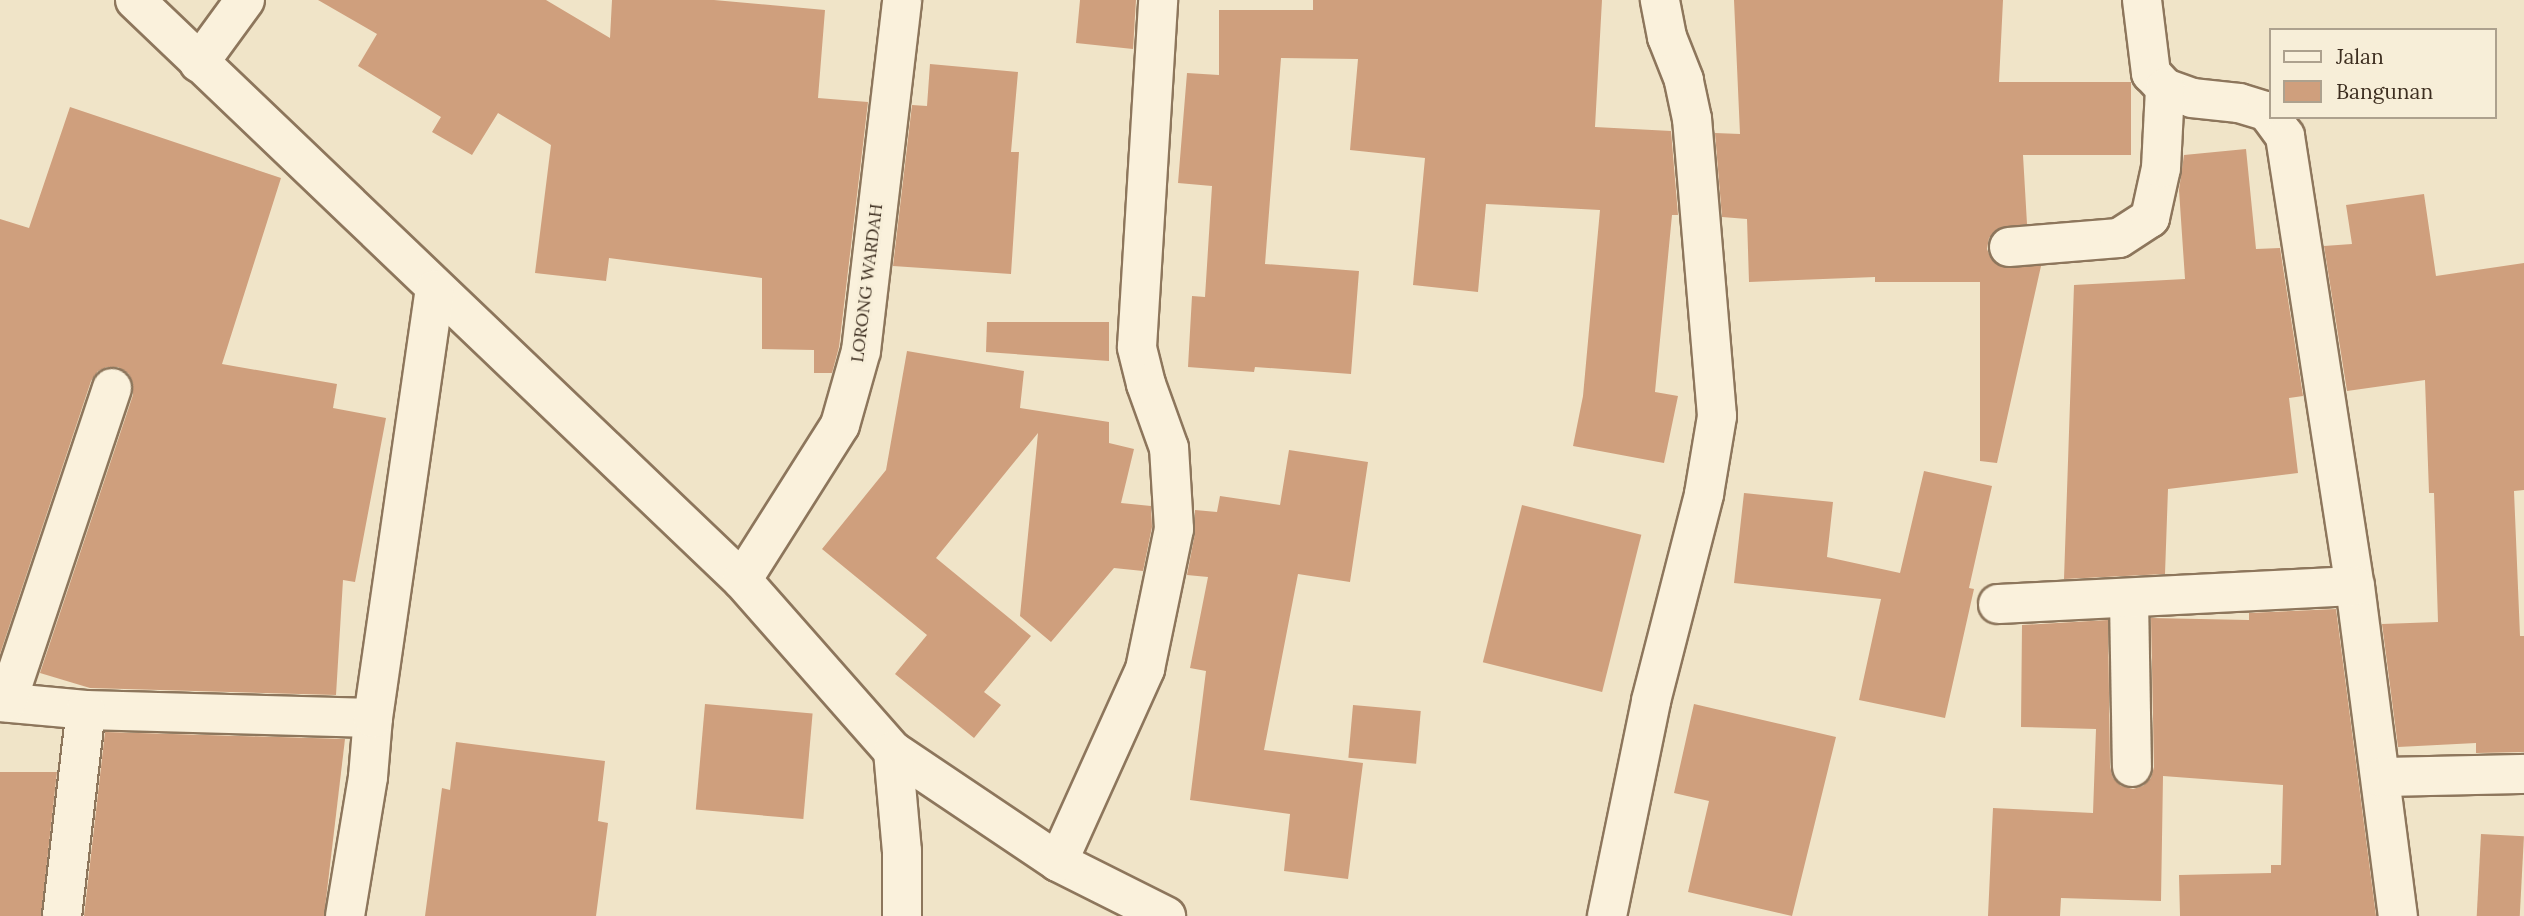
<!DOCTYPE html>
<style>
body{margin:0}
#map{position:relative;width:2524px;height:916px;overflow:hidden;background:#f0e4c8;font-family:Lora,serif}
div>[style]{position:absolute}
.building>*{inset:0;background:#cf9f7d;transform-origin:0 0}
.roads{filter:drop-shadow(2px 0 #8d765c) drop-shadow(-2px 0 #8d765c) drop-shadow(0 2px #8d765c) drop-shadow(0 -2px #8d765c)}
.minor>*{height:38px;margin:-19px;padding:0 19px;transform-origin:19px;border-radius:19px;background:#faf1dc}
span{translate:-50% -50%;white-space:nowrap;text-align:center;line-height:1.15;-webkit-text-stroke:5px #f7eed8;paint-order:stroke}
.street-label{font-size:18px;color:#3d2e20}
.legend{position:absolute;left:2269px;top:28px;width:228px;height:91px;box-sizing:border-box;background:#f7eed8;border:2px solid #ada18e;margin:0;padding:9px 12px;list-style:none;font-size:21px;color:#3d2e20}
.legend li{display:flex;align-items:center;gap:14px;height:35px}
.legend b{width:35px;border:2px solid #ada18e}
</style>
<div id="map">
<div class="building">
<i style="clip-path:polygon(318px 0,546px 0,610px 38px,612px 0,714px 0,825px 10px,818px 98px,868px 102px,839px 347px,832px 373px,814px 373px,814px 350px,762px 349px,762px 278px,609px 258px,606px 281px,535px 273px,551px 145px,498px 113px,472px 155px,432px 132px,441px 117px,358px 66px,377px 34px)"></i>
<i style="clip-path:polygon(1080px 0,1136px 0,1133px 49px,1076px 43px)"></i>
<i style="clip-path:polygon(1313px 0,1602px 0,1595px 127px,1671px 131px,1678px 215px,1672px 215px,1655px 392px,1678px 396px,1664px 463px,1573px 446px,1583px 396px,1600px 210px,1486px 204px,1478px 292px,1413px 285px,1425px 158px,1350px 150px,1358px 59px,1281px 58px,1265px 264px,1359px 271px,1351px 374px,1255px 367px,1254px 372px,1188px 367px,1192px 296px,1205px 297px,1212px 186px,1178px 183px,1187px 73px,1219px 75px,1219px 10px,1313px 10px)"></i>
<i style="clip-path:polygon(1734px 0,2003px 0,1999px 82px,2131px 82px,2131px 155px,2023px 155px,2027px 224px,1997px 229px,1989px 238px,1987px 249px,1991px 259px,1999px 266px,2041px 266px,1997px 463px,1980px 461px,1980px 282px,1875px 282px,1875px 277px,1749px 282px,1747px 219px,1722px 217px,1715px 133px,1740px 134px)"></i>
<i style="clip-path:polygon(930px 64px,1018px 72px,1011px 152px,1019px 152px,1011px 274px,893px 266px,912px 105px,927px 106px)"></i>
<i style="clip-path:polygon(70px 107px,281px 178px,222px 364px,337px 384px,333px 408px,386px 418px,355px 582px,343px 580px,336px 695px,90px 688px,40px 673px,133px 395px,133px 384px,129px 374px,118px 367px,107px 367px,98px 371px,91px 381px,0 654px,0 219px,29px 228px)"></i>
<i style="clip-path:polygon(2246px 149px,2256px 249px,2280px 248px,2303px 396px,2289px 398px,2298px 473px,2168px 489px,2165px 574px,2064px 579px,2074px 285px,2185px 279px,2179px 190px,2184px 155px)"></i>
<i style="clip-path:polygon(2424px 194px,2436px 276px,2524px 263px,2524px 490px,2514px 491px,2520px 636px,2524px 636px,2524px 752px,2476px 753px,2476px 743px,2398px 747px,2382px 624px,2438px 622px,2434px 493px,2429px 493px,2425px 380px,2347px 391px,2324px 246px,2352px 244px,2346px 205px)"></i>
<i style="clip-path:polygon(987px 322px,1109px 322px,1109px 361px,986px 352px)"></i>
<i style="clip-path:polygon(907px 351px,1024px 371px,1020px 408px,1109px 422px,1109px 443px,1134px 449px,1121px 503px,1151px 506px,1152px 527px,1143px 571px,1114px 568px,1051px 642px,1020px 616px,1038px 433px,936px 558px,1031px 636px,984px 692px,1001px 705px,974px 738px,895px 674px,927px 635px,822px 549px,886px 470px)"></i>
<i style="clip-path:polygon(1289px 450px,1368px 462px,1350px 582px,1298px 574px,1264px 750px,1363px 763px,1348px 879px,1284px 871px,1290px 814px,1190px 800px,1206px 671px,1190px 668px,1208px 577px,1187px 575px,1195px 533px,1195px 510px,1217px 512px,1220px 496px,1280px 505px)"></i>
<i style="clip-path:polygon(1924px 471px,1992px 486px,1969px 588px,1974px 589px,1945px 718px,1859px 700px,1881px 599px,1734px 583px,1744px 493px,1833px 502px,1827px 557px,1900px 573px)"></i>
<i style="left:1522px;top:505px;width:123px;height:162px;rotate:14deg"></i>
<i style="clip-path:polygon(2336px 609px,2376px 916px,2180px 916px,2179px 875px,2271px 873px,2271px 865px,2281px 865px,2283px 785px,2163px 776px,2161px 901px,2061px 898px,2060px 916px,1988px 916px,1993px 808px,2093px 813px,2096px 729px,2021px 727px,2022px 625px,2108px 620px,2110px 767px,2113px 778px,2121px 786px,2133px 789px,2143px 786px,2151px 778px,2154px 767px,2151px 618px,2249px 620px,2249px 613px)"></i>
<i style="left:705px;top:704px;width:108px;height:106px;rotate:5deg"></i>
<i style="clip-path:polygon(1694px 704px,1836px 737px,1792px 916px,1688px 892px,1709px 801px,1674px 793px)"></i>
<i style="left:1353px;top:705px;width:68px;height:53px;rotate:5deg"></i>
<i style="clip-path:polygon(105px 732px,345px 739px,324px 916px,84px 916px)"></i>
<i style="clip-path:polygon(456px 742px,605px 761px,598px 821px,608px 823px,596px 916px,425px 916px,442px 788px,450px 790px)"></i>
<i style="clip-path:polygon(0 772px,57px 772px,41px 916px,0 916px)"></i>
<i style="left:2481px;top:834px;width:43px;height:82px;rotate:3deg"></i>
</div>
<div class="roads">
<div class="minor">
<i style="left:135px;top:0;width:840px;rotate:43.7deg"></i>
<i style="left:742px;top:580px;width:228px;rotate:48.6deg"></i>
<i style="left:893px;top:751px;width:199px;rotate:33.9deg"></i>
<i style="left:1058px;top:862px;width:121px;rotate:26.6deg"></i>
<i style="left:2142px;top:0;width:74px;rotate:83deg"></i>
<i style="left:2151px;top:73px;width:21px;rotate:47deg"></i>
<i style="left:2165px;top:88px;width:29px;rotate:20deg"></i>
<i style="left:2192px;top:98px;width:47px;rotate:6.1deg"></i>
<i style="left:2239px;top:103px;width:28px;rotate:17deg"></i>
<i style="left:2266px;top:111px;width:6px;rotate:51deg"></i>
<i style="left:199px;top:63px;width:78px;rotate:-53.9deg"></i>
<i style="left:2271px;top:117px;width:24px;rotate:54deg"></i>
<i style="left:2285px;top:136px;width:455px;rotate:81.2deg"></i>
<i style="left:2355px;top:586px;width:333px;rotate:82.6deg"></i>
<i style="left:2009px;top:247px;width:110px;rotate:-4.7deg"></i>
<i style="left:2119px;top:238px;width:37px;rotate:-33deg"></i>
<i style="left:2150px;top:218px;width:51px;rotate:-77.6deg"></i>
<i style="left:2161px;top:168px;width:80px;rotate:-87.1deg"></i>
<i style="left:742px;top:580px;width:183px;rotate:-57.7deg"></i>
<i style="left:840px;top:425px;width:77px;rotate:-74.2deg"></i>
<i style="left:861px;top:351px;width:353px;rotate:-83.3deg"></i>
<i style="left:2129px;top:599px;width:168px;rotate:89deg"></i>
<i style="left:1998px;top:604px;width:357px;rotate:-2.9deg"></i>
<i style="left:0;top:702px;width:86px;rotate:5.3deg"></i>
<i style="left:86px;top:710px;width:287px;rotate:1.6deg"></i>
<i style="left:7px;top:702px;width:331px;rotate:-71.5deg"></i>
<i style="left:893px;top:751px;width:100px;rotate:84.9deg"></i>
<i style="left:902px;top:851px;width:65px;rotate:90deg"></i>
<i style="left:2381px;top:777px;width:143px;rotate:-1.2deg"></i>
<i style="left:1058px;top:862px;width:212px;rotate:-65.7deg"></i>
<i style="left:1145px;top:669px;width:143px;rotate:-78.3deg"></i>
<i style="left:1174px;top:529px;width:81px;rotate:-93.5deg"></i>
<i style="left:1169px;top:448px;width:68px;rotate:-109.8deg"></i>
<i style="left:1146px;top:384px;width:38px;rotate:-104deg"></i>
<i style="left:1137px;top:347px;width:348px;rotate:-86.5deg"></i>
<i style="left:62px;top:916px;width:207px;rotate:-83.4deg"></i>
<i style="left:345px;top:916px;width:141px;rotate:-80.6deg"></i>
<i style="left:368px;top:777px;width:59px;rotate:-85.2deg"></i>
<i style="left:373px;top:718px;width:433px;rotate:-81.8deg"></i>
<i style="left:1607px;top:916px;width:219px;rotate:-78.4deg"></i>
<i style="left:1651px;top:701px;width:214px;rotate:-75.6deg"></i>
<i style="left:1704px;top:494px;width:79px;rotate:-80.5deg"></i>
<i style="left:1717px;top:416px;width:298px;rotate:-94.8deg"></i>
<i style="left:1692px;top:119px;width:40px;rotate:-102deg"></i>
<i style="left:1684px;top:80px;width:46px;rotate:-111.6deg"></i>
<i style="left:1667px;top:37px;width:38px;rotate:-101deg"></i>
</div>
</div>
<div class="street-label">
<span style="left:867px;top:283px;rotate:-83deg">LORONG WARDAH</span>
</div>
<ul class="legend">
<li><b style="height:9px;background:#faf1dc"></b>Jalan</li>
<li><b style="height:19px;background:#cf9f7d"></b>Bangunan</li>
</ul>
</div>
